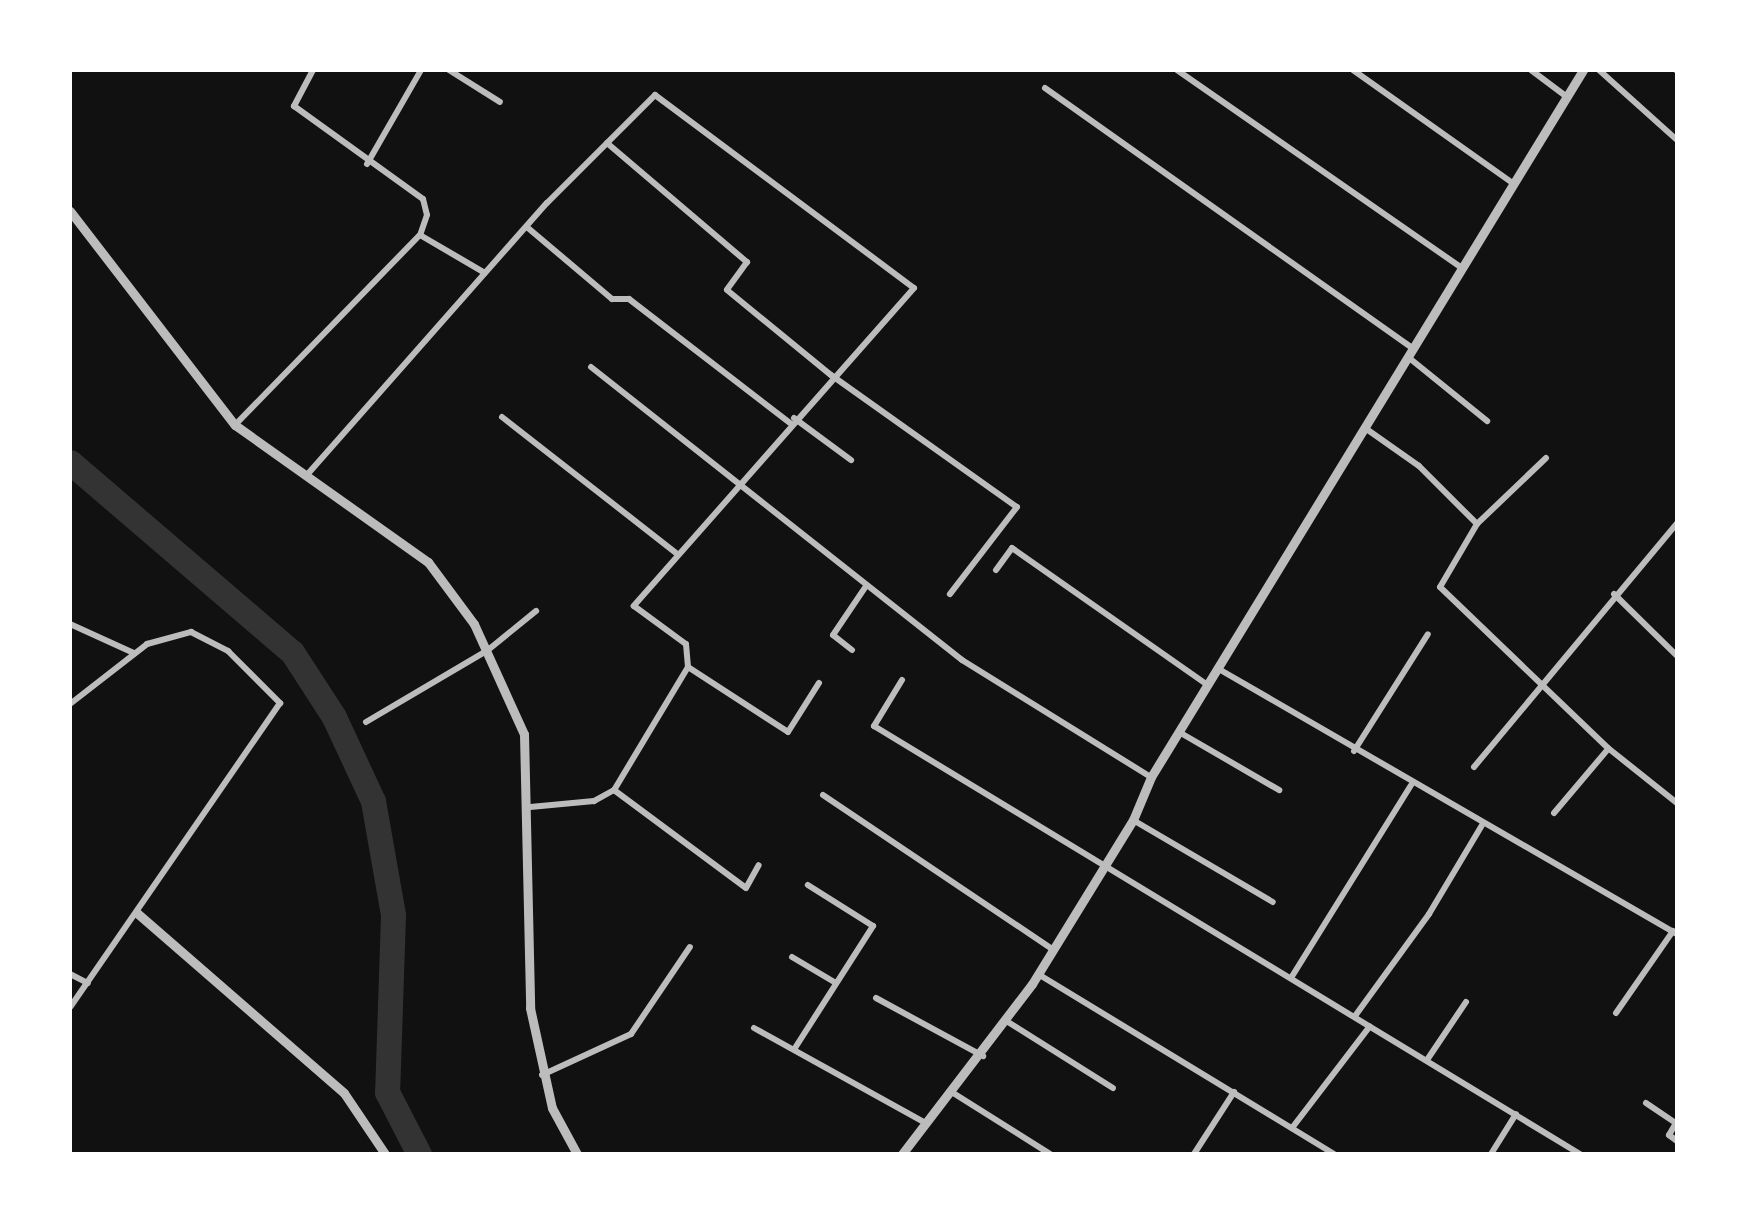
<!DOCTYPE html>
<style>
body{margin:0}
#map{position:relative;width:1747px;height:1224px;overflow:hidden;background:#111;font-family:"Golos Text",sans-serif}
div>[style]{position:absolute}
.river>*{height:25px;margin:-12.5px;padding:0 12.5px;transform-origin:12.5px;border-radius:12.5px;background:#333}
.minor>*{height:6px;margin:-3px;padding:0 3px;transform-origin:3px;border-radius:3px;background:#bcbcbc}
.tertiary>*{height:9px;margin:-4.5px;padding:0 4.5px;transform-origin:4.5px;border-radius:4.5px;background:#bcbcbc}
span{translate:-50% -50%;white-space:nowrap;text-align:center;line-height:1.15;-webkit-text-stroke:10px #fff;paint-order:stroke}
.frame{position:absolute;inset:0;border:72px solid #fff;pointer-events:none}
</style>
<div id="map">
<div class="river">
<i style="left:70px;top:462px;width:292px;rotate:40.6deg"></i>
<i style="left:292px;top:652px;width:77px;rotate:57.1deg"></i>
<i style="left:334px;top:717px;width:93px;rotate:65.1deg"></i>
<i style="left:373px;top:801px;width:116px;rotate:80deg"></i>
<i style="left:393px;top:915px;width:177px;rotate:91.9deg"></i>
<i style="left:387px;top:1092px;width:70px;rotate:62.7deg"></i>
</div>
<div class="minor">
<i style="left:313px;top:70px;width:41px;rotate:117.8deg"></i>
<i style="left:294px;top:106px;width:159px;rotate:35.8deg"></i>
<i style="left:423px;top:199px;width:16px;rotate:76deg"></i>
<i style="left:427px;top:215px;width:21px;rotate:109deg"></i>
<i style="left:449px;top:70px;width:60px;rotate:32.1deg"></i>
<i style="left:1177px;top:70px;width:347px;rotate:34.8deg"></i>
<i style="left:1353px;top:70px;width:197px;rotate:35.3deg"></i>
<i style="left:1531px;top:70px;width:45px;rotate:36.9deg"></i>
<i style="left:1599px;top:70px;width:105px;rotate:41.9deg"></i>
<i style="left:1676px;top:70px;width:1px;rotate:45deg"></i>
<i style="left:1045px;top:88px;width:450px;rotate:35.3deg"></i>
<i style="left:607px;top:143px;width:184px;rotate:40.4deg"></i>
<i style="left:747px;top:262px;width:34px;rotate:126deg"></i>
<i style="left:727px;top:290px;width:134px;rotate:39.3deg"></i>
<i style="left:831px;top:375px;width:228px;rotate:35.4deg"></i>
<i style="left:1017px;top:507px;width:110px;rotate:127.6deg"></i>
<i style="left:367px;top:164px;width:108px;rotate:-60.1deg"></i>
<i style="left:528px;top:228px;width:110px;rotate:40.2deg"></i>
<i style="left:612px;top:299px;width:17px"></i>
<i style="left:629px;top:299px;width:203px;rotate:37.6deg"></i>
<i style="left:1408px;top:357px;width:102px;rotate:39deg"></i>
<i style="left:591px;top:367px;width:473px;rotate:38.3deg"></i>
<i style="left:962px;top:660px;width:222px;rotate:31.8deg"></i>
<i style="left:502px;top:417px;width:221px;rotate:38deg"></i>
<i style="left:794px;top:418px;width:71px;rotate:36.4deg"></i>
<i style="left:235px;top:425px;width:265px;rotate:-45.8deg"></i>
<i style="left:420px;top:235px;width:75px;rotate:30.3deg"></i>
<i style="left:1365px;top:428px;width:66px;rotate:35.1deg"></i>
<i style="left:1419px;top:466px;width:82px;rotate:45deg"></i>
<i style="left:1546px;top:458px;width:95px;rotate:136.3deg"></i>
<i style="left:1477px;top:524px;width:73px;rotate:120.4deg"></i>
<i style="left:1440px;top:587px;width:233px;rotate:43.8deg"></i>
<i style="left:1608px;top:748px;width:88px;rotate:38.6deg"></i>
<i style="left:306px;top:476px;width:364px;rotate:-48.6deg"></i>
<i style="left:547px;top:203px;width:153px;rotate:-45deg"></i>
<i style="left:655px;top:95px;width:323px;rotate:36.7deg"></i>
<i style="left:914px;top:288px;width:424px;rotate:131.4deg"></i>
<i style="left:634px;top:606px;width:64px;rotate:36.2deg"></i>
<i style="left:686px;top:644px;width:23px;rotate:85deg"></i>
<i style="left:688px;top:667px;width:144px;rotate:121deg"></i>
<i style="left:614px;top:790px;width:23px;rotate:151deg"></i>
<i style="left:594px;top:801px;width:64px;rotate:174.6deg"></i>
<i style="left:996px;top:570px;width:27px;rotate:-54deg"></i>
<i style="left:1012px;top:548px;width:239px;rotate:35deg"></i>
<i style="left:1614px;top:594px;width:88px;rotate:44.5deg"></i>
<i style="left:70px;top:624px;width:70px;rotate:24.4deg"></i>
<i style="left:852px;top:650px;width:24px;rotate:-142deg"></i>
<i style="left:833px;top:635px;width:59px;rotate:-56deg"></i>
<i style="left:688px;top:667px;width:119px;rotate:33deg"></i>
<i style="left:788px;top:732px;width:58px;rotate:-57.7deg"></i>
<i style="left:1217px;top:668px;width:531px;rotate:30.04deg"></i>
<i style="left:902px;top:680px;width:54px;rotate:121.3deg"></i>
<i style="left:874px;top:726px;width:826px;rotate:31.23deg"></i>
<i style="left:70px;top:704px;width:98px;rotate:-37.9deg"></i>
<i style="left:147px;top:644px;width:46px;rotate:-15.3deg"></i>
<i style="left:191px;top:632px;width:42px;rotate:27.2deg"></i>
<i style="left:228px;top:651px;width:74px;rotate:45deg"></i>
<i style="left:280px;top:703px;width:369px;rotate:124.6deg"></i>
<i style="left:366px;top:722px;width:142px;rotate:-30.5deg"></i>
<i style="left:488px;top:650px;width:62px;rotate:-39.1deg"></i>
<i style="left:1179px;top:732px;width:116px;rotate:30.1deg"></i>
<i style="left:1354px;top:751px;width:138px;rotate:-57.7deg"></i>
<i style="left:1474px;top:767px;width:317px;rotate:-50.2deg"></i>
<i style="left:614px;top:790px;width:164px;rotate:36.6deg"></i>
<i style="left:746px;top:888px;width:26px;rotate:-61deg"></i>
<i style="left:823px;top:795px;width:276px;rotate:33.9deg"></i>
<i style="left:1554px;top:813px;width:84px;rotate:-49.8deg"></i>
<i style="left:1133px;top:820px;width:162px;rotate:30.4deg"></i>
<i style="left:792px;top:957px;width:51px;rotate:30.6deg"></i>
<i style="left:70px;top:974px;width:20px;rotate:27deg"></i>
<i style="left:1038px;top:974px;width:346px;rotate:31.3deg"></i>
<i style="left:1291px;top:978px;width:227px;rotate:-58.1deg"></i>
<i style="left:876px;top:998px;width:122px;rotate:28.5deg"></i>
<i style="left:1616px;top:1013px;width:100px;rotate:-55.2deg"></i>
<i style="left:1355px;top:1016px;width:126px;rotate:-54deg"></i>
<i style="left:1429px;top:914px;width:104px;rotate:-59.2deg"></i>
<i style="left:1008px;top:1022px;width:124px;rotate:32.2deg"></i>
<i style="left:754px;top:1028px;width:198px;rotate:29deg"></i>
<i style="left:795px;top:1048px;width:145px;rotate:-57.4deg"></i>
<i style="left:873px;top:926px;width:77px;rotate:-147.8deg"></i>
<i style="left:1427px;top:1060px;width:70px;rotate:-56.1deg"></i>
<i style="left:542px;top:1075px;width:98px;rotate:-24.7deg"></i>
<i style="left:631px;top:1034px;width:105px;rotate:-55.9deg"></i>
<i style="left:950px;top:1091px;width:118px;rotate:32.2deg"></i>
<i style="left:1646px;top:1103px;width:36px;rotate:34deg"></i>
<i style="left:1676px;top:1123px;width:14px;rotate:120deg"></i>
<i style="left:1669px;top:1135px;width:10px;rotate:37deg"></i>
<i style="left:1292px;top:1128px;width:128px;rotate:-52.6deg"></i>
<i style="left:1194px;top:1154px;width:74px;rotate:-57.2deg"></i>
<i style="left:1491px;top:1154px;width:47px;rotate:-58deg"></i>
</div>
<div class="tertiary">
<i style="left:70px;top:211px;width:270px;rotate:52.4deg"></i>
<i style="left:235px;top:425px;width:237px;rotate:35.4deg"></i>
<i style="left:428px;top:562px;width:77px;rotate:53.4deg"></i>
<i style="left:474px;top:624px;width:121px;rotate:65.6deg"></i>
<i style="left:524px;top:734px;width:274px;rotate:88.7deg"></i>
<i style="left:530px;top:1008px;width:102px;rotate:77.6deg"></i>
<i style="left:552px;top:1108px;width:52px;rotate:61.5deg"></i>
<i style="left:137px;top:913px;width:274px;rotate:41deg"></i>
<i style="left:344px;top:1093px;width:73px;rotate:56.1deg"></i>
<i style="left:902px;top:1154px;width:214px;rotate:-52.6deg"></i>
<i style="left:1032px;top:984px;width:193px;rotate:-58.4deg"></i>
<i style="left:1133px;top:820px;width:47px;rotate:-67.3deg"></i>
<i style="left:1151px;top:777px;width:829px;rotate:-58.57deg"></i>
</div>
<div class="frame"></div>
</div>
